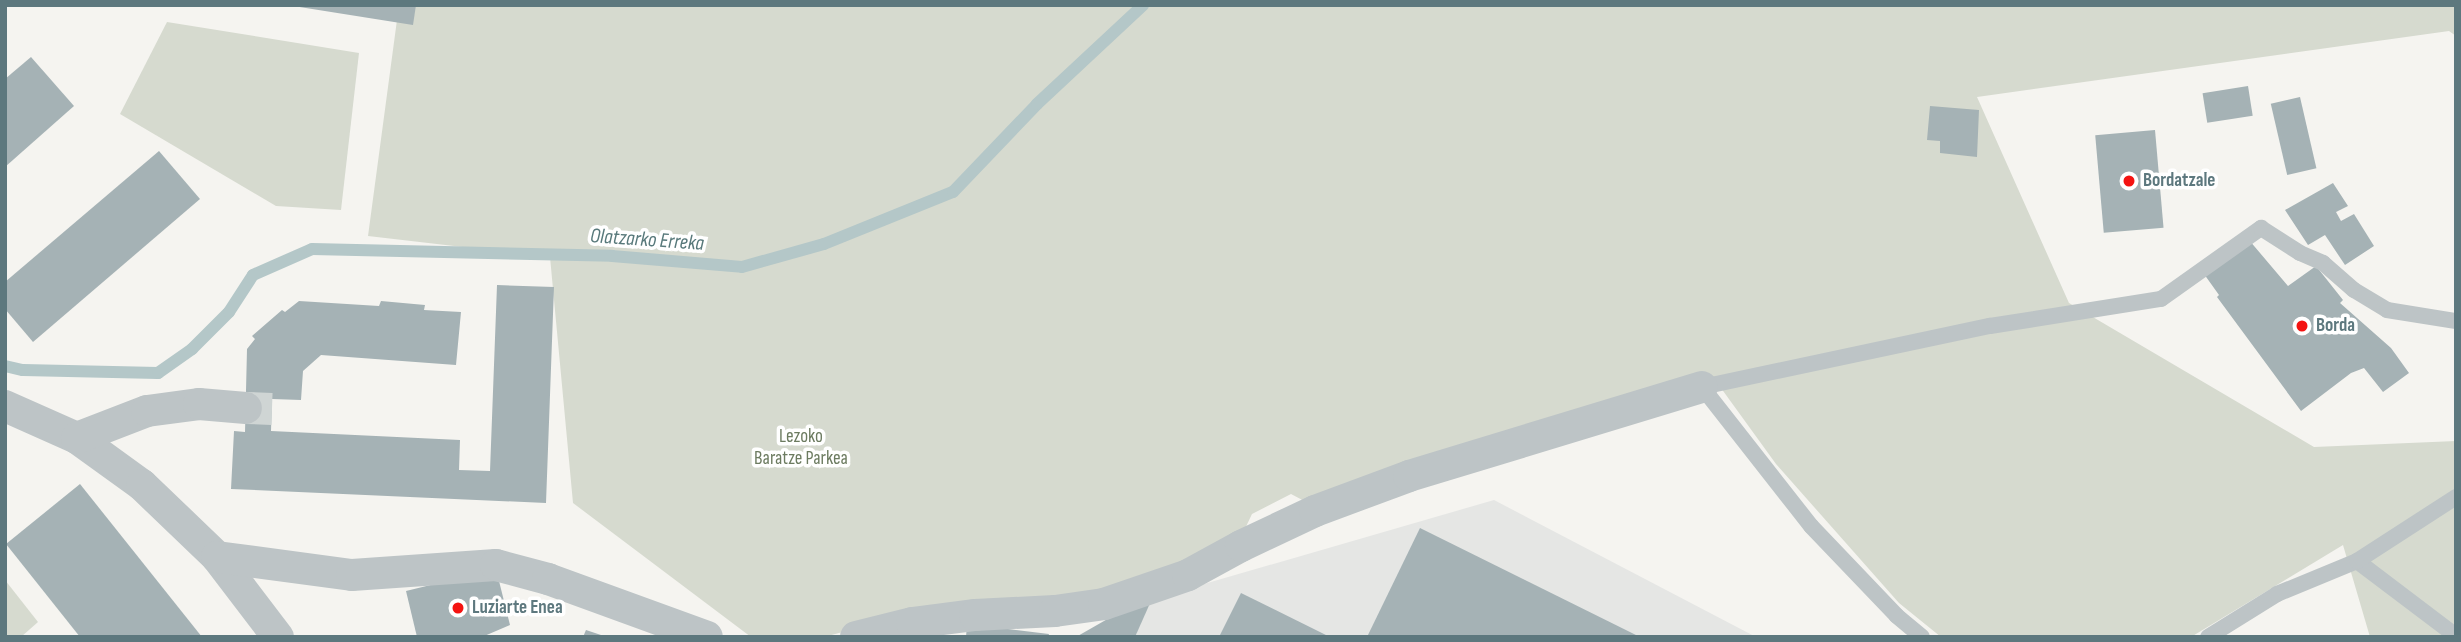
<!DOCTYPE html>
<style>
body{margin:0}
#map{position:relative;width:2461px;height:642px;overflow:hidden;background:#f5f4f0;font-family:"Sofia Sans Condensed",sans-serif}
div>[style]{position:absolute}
.built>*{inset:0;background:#e5e6e4}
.green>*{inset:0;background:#d6dacf}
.stream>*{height:12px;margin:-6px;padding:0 6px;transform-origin:6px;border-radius:6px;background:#b4c7c8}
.building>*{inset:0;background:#a5b2b5;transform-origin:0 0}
.minor-tunnel>*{height:32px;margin-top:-16px;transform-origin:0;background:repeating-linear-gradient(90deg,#cfd5d4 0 32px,transparent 0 48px)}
.service>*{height:16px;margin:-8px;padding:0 8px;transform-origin:8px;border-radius:8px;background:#bdc4c6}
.minor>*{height:32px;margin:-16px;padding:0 16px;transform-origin:16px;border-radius:16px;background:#bdc4c6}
.dots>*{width:19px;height:19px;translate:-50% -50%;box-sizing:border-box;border:4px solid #fff;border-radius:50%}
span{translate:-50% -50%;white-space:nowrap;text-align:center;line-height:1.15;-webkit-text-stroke:7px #fff;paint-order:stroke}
.poi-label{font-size:19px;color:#5d787e;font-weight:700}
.left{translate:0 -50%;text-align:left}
.park-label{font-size:19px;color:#6c7b60}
.water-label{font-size:21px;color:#58797b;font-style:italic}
.frame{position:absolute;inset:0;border:7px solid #5d787e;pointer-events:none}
</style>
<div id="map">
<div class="built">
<i style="clip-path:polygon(1494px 500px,1756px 637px,1135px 637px,1149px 600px)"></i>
</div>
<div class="green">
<i style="clip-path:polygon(399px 5px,2456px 5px,2456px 36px,2449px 31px,1977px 97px,2069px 303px,2314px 447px,2456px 441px,2456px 637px,2370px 637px,2343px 545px,2191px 637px,1941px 637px,1899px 603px,1776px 464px,1713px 377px,1310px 504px,1291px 494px,1252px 514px,1242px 535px,1181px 574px,1110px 590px,910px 614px,824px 637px,751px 637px,573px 503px,550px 257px,368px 236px)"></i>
<i style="clip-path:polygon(167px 22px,359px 53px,341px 210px,276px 206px,120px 114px)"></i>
<i style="clip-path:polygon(5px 580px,38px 622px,21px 637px,5px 637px)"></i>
</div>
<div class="stream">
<i style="left:5px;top:366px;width:18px;rotate:13deg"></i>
<i style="left:23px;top:370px;width:135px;rotate:1.3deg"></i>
<i style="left:158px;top:373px;width:42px;rotate:-35.2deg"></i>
<i style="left:192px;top:349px;width:52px;rotate:-45deg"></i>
<i style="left:229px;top:312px;width:44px;rotate:-57deg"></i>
<i style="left:253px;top:275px;width:64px;rotate:-23.8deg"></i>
<i style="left:312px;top:249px;width:300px;rotate:1.3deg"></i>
<i style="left:612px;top:256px;width:130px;rotate:4.8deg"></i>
<i style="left:742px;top:267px;width:85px;rotate:-15.7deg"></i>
<i style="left:824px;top:244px;width:139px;rotate:-22deg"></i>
<i style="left:953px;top:192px;width:122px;rotate:-46.3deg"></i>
<i style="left:1037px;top:104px;width:145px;rotate:-43deg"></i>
</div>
<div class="building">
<i style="clip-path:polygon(287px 5px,416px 5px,413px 25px)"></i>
<i style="clip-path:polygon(31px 57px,74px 106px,5px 167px,5px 79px)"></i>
<i style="left:2248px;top:86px;width:30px;height:46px;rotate:81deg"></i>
<i style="left:2300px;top:97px;width:73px;height:30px;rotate:77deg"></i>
<i style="clip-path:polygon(1930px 106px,1979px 110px,1977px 157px,1940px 153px,1940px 141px,1927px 140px)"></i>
<i style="left:2155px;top:130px;width:98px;height:60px;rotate:85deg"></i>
<i style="clip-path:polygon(159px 151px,200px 199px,33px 342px,5px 309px,5px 282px)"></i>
<i style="clip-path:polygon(2333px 183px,2348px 206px,2336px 212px,2341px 221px,2354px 214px,2374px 246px,2345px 265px,2325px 235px,2308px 245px,2285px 210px)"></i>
<i style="clip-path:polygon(2249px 240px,2288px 286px,2316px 266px,2343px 300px,2340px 303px,2391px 348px,2409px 373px,2383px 392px,2364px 368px,2351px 373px,2301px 411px,2217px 297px,2219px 295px,2204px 274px)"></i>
<i style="clip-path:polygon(497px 285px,554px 287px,546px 503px,231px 489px,234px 431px,245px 432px,247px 349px,255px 339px,252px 336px,282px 310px,285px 312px,299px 301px,379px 306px,381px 301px,425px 305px,424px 310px,461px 312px,456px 365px,321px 355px,303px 371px,301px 400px,272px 399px,271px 431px,460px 440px,459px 470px,490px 471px)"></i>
<i style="clip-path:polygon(80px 484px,202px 637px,80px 637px,6px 544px)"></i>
<i style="clip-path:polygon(1420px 528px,1640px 637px,1367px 637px)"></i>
<i style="clip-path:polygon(496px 569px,510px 625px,482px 637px,417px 637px,406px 591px)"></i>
<i style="clip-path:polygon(1241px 593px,1330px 637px,1219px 637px)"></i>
<i style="clip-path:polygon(1146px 597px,1151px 601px,1135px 637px,1076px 637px)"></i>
<i style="clip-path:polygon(967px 624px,1049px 634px,1048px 637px,966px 637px)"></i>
<i style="clip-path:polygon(586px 630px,604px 636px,604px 637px,583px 637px)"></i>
</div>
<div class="minor-tunnel">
<i style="left:246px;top:408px;width:26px;rotate:2deg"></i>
</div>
<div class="service">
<i style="left:2357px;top:561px;width:124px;rotate:37.1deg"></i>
<i style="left:1922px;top:637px;width:33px;rotate:-140deg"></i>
<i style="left:1897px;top:616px;width:124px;rotate:-133.7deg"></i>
<i style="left:1811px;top:526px;width:177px;rotate:-128.1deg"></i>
<i style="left:1702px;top:387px;width:294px;rotate:-12deg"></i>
<i style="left:1990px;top:326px;width:173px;rotate:-9deg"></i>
<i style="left:2161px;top:299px;width:123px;rotate:-35.4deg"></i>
<i style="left:2261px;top:228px;width:46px;rotate:32.7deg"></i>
<i style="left:2300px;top:253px;width:25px;rotate:23deg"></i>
<i style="left:2323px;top:263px;width:41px;rotate:41.1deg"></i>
<i style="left:2354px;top:290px;width:39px;rotate:31deg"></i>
<i style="left:2387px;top:310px;width:70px;rotate:9.1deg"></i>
<i style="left:2208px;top:637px;width:81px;rotate:-31.9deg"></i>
<i style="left:2277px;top:594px;width:87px;rotate:-22.4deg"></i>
<i style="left:2357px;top:561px;width:118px;rotate:-32.9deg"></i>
</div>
<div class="minor">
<i style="left:5px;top:406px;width:79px;rotate:24deg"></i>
<i style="left:77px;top:438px;width:80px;rotate:35.9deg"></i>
<i style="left:142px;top:485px;width:104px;rotate:43.8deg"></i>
<i style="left:217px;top:557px;width:101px;rotate:52.7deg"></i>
<i style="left:77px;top:438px;width:75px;rotate:-21.1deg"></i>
<i style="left:147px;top:411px;width:52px;rotate:-7.7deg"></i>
<i style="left:199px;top:404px;width:47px;rotate:4.9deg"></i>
<i style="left:217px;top:557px;width:136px;rotate:7.6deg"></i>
<i style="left:352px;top:575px;width:144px;rotate:-4deg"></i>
<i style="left:496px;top:565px;width:54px;rotate:15.1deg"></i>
<i style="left:548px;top:579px;width:169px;rotate:20deg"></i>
<i style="left:856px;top:637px;width:58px;rotate:-14deg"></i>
<i style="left:912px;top:623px;width:64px;rotate:-7.2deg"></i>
<i style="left:975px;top:615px;width:80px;rotate:-2.9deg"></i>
<i style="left:1055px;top:611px;width:49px;rotate:-8.1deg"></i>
<i style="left:1104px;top:604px;width:89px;rotate:-19deg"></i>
<i style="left:1188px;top:575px;width:60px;rotate:-28.7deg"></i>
<i style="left:1241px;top:546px;width:82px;rotate:-25.3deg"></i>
<i style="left:1315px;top:511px;width:100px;rotate:-20.4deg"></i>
<i style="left:1409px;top:476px;width:306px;rotate:-16.9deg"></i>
</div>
<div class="dots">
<i style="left:2129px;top:181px;background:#f41311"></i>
<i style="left:2302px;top:326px;background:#f41311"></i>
<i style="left:458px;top:608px;background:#f41311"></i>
</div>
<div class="poi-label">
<span class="left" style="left:2143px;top:181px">Bordatzale</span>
<span class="left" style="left:2316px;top:326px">Borda</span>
<span class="left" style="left:472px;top:608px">Luziarte Enea</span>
</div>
<div class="park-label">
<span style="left:801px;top:448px">Lezoko<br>Baratze Parkea</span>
</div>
<div class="water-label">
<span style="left:647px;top:240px;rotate:4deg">Olatzarko Erreka</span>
</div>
<div class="frame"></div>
</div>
